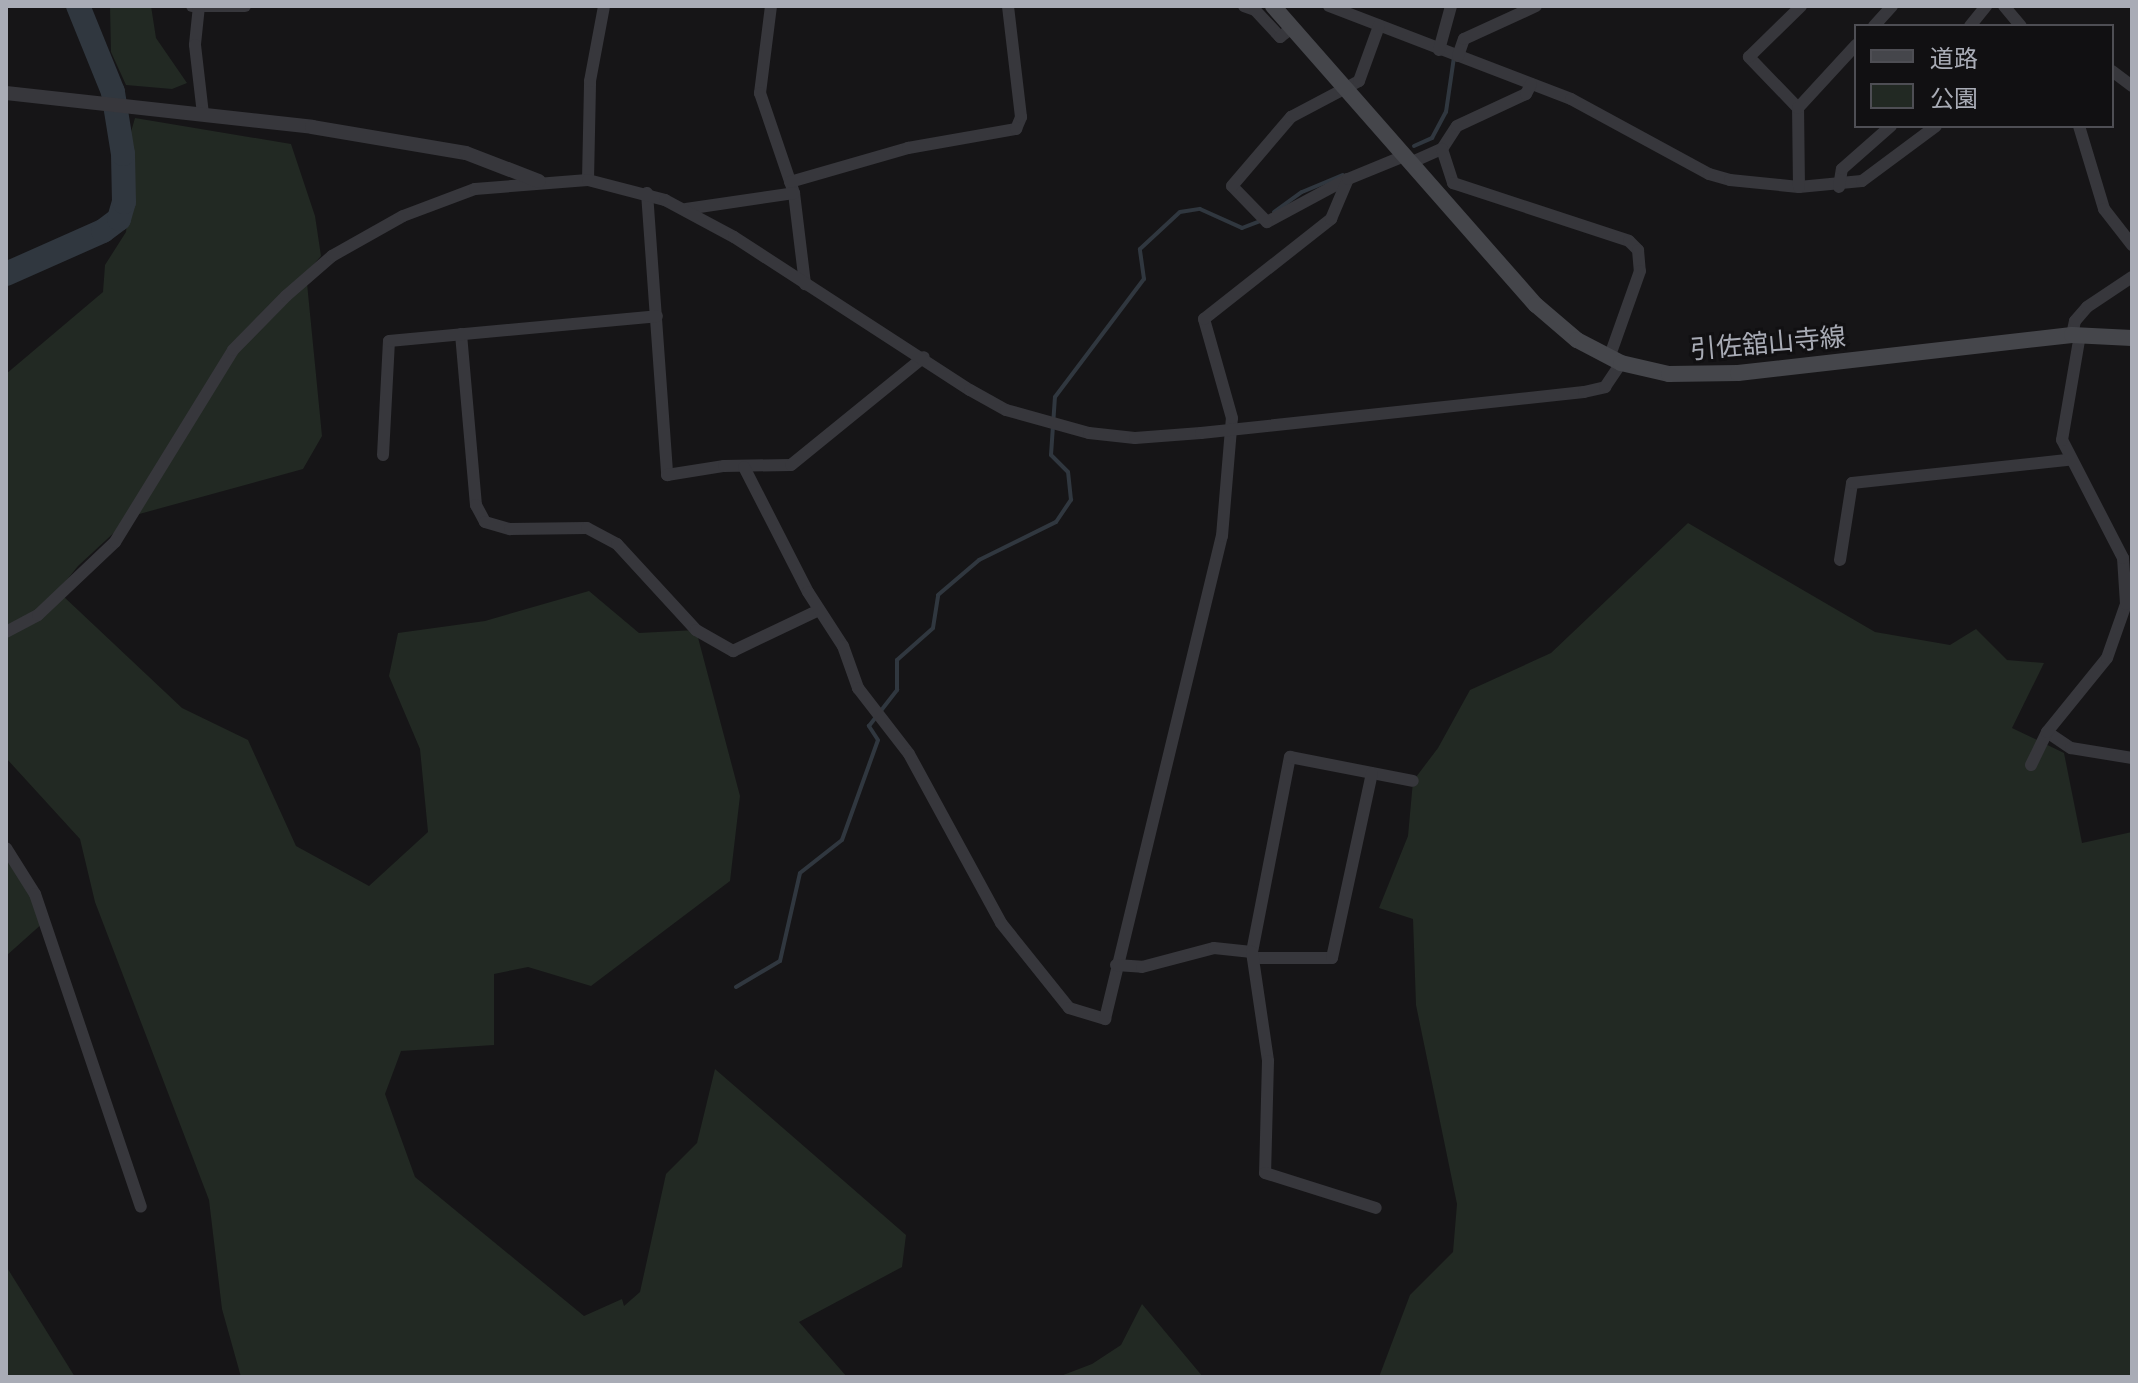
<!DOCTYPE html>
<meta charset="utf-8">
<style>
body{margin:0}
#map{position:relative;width:2138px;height:1383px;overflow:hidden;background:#161517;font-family:Manrope,"Noto Sans JP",sans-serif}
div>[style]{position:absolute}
.green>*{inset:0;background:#222923}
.stream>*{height:4px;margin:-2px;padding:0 2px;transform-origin:2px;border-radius:2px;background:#30373f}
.river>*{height:24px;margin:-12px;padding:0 12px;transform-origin:12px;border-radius:12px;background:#30373f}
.minor>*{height:12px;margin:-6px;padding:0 6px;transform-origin:6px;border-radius:6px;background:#37373c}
.tertiary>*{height:14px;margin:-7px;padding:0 7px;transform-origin:7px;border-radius:7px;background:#37373c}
.secondary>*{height:16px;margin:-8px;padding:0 8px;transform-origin:8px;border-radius:8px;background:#45464b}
span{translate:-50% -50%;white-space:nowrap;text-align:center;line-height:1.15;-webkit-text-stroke:6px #111012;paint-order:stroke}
.street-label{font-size:26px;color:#a9acb6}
.frame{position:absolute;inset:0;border:8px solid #a9acb6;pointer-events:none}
.legend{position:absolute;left:1854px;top:24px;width:260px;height:104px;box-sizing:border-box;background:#111012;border:2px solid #4e4e54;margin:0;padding:10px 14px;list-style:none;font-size:24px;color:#a9acb6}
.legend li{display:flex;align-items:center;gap:16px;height:40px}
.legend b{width:40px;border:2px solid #4e4e54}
</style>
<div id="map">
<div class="green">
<i style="clip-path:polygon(110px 6px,151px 6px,156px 38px,187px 83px,172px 89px,126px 85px,111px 52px)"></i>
<i style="clip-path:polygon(135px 118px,291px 144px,315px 216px,321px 256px,306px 273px,322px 436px,303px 469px,132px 516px,78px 566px,49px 602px,62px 595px,182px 708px,248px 740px,296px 846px,369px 886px,428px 832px,420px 749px,389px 676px,398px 633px,485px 621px,589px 591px,639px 633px,696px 630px,740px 796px,730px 881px,591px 986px,528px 967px,494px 974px,494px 1045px,401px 1051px,385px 1094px,415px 1177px,584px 1316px,622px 1299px,624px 1306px,640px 1292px,666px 1174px,697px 1143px,715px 1069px,906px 1235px,902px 1267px,799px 1322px,847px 1377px,241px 1377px,222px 1309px,209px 1200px,95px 902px,80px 839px,6px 758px,6px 374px,103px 292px,105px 265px,126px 232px,130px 191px,123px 160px)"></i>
<i style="clip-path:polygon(1688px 523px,1875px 632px,1950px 645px,1976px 629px,2007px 660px,2044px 663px,2012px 728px,2064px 753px,2082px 843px,2132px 832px,2132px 1377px,1379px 1377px,1410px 1295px,1453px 1252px,1457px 1204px,1416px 1005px,1413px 919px,1379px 908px,1408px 836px,1413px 781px,1438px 748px,1470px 690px,1551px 653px)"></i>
<i style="clip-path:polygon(6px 848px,44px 922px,6px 956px)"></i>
<i style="clip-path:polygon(6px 1266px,75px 1377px,6px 1377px)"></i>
<i style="clip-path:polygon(1142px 1304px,1203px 1377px,1058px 1377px,1092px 1364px,1121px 1345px)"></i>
</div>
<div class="stream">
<i style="left:1414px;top:146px;width:20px;rotate:-24deg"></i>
<i style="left:1432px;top:138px;width:30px;rotate:-62deg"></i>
<i style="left:1446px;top:112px;width:56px;rotate:-81.7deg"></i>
<i style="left:1274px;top:212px;width:34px;rotate:-36deg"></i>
<i style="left:1302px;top:192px;width:44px;rotate:-22.5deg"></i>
<i style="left:736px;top:987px;width:51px;rotate:-30.6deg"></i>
<i style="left:780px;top:961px;width:90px;rotate:-77.2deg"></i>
<i style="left:800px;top:873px;width:53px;rotate:-38.2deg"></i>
<i style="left:842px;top:840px;width:106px;rotate:-70.2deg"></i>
<i style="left:878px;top:740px;width:17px;rotate:-123deg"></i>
<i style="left:869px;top:726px;width:46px;rotate:-52.1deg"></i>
<i style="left:897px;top:690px;width:30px;rotate:-90deg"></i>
<i style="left:897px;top:660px;width:48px;rotate:-41.6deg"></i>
<i style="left:933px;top:628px;width:33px;rotate:-81deg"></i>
<i style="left:938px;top:595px;width:54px;rotate:-40.5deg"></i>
<i style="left:979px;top:560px;width:86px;rotate:-26.3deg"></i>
<i style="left:1056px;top:522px;width:27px;rotate:-56deg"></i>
<i style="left:1071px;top:500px;width:28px;rotate:-96deg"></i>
<i style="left:1068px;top:472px;width:24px;rotate:-135deg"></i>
<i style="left:1051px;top:455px;width:58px;rotate:-86.1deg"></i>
<i style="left:1055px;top:397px;width:148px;rotate:-53deg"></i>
<i style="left:1144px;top:279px;width:30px;rotate:-98deg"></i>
<i style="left:1140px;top:249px;width:54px;rotate:-42.8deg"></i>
<i style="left:1180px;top:212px;width:20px;rotate:-9deg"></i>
<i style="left:1200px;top:209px;width:46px;rotate:24.3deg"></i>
<i style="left:1242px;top:228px;width:22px;rotate:-21deg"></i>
</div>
<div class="river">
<i style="left:6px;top:274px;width:106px;rotate:-23.9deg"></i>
<i style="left:103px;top:231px;width:20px;rotate:-37deg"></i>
<i style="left:119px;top:219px;width:18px;rotate:-74deg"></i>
<i style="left:124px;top:202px;width:48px;rotate:-91.2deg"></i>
<i style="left:123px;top:154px;width:63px;rotate:-99.2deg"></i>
<i style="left:113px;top:92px;width:93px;rotate:-112.1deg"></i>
</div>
<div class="minor">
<i style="left:192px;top:6px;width:53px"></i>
<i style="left:199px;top:6px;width:39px;rotate:96deg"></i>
<i style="left:195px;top:45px;width:69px;rotate:83.4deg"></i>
<i style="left:771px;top:6px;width:88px;rotate:97.2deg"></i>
<i style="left:760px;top:93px;width:106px;rotate:71.2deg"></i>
<i style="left:794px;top:193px;width:92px;rotate:83.1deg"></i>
<i style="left:1244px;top:6px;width:12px;rotate:20deg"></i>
<i style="left:1255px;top:10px;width:37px;rotate:47deg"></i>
<i style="left:1280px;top:37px;width:15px;rotate:-37deg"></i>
<i style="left:1329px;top:6px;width:259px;rotate:21deg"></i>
<i style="left:1571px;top:99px;width:157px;rotate:28.5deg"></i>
<i style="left:1709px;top:174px;width:22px;rotate:16deg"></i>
<i style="left:1730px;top:180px;width:69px;rotate:5.8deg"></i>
<i style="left:1799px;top:187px;width:63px;rotate:-5.4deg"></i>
<i style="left:1862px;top:181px;width:92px;rotate:-36.6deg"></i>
<i style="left:2004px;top:6px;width:26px;rotate:50deg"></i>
<i style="left:1874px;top:26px;width:27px;rotate:-48deg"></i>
<i style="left:1970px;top:26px;width:26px;rotate:-51deg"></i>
<i style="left:1439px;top:50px;width:46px;rotate:-74.7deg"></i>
<i style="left:1458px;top:56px;width:18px;rotate:-71deg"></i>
<i style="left:1464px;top:39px;width:79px;rotate:-24.6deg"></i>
<i style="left:2112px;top:71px;width:25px;rotate:37deg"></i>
<i style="left:1798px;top:108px;width:71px;rotate:-133.9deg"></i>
<i style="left:1749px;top:57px;width:73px;rotate:-44.4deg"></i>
<i style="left:2079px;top:126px;width:87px;rotate:73.2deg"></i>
<i style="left:2104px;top:209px;width:46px;rotate:52.1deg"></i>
<i style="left:1442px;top:149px;width:27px;rotate:-57deg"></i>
<i style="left:1457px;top:126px;width:76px;rotate:-24.9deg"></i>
<i style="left:1526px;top:94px;width:11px;rotate:-63deg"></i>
<i style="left:1410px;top:163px;width:35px;rotate:-24deg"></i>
<i style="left:1442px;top:149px;width:36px;rotate:72deg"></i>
<i style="left:1453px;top:183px;width:185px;rotate:18.2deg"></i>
<i style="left:1629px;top:241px;width:13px;rotate:45deg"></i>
<i style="left:1638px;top:250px;width:21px;rotate:85deg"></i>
<i style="left:1640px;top:271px;width:92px;rotate:109.6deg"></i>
<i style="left:1347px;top:179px;width:91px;rotate:151.7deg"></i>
<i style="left:1267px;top:222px;width:50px;rotate:-134.2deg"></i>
<i style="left:1232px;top:186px;width:91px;rotate:-49.5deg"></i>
<i style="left:1291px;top:117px;width:77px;rotate:-27.9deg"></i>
<i style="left:1359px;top:81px;width:59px;rotate:-70deg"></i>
<i style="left:588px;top:180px;width:99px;rotate:-88.8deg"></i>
<i style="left:590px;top:81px;width:76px;rotate:-79.4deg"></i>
<i style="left:790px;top:182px;width:123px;rotate:-16.1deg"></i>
<i style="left:908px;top:148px;width:110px;rotate:-10deg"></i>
<i style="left:1016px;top:129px;width:13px;rotate:-67deg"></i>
<i style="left:1021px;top:117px;width:112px;rotate:-96.7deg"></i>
<i style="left:1799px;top:187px;width:79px;rotate:-90.7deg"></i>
<i style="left:1798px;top:108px;width:86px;rotate:-47.4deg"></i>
<i style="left:1839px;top:187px;width:18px;rotate:-81deg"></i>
<i style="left:1842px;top:169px;width:65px;rotate:-41.3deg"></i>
<i style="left:647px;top:193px;width:283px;rotate:85.9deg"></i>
<i style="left:667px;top:475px;width:58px;rotate:-9deg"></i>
<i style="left:724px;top:466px;width:67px;rotate:-0.9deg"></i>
<i style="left:791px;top:465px;width:171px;rotate:-39.1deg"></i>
<i style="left:686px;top:209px;width:109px;rotate:-8.4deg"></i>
<i style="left:461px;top:334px;width:172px;rotate:85deg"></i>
<i style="left:476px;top:505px;width:19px;rotate:62deg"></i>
<i style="left:485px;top:522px;width:26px;rotate:16deg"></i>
<i style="left:510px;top:529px;width:77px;rotate:-0.7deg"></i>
<i style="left:587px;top:528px;width:34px;rotate:28deg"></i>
<i style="left:617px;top:544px;width:117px;rotate:47.4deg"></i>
<i style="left:696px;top:630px;width:43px;rotate:29.6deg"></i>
<i style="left:733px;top:651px;width:95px;rotate:-25.5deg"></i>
<i style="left:2072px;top:335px;width:14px;rotate:-78deg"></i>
<i style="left:2075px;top:321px;width:18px;rotate:-49deg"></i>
<i style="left:2087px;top:307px;width:54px;rotate:-33.7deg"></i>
<i style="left:383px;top:455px;width:114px;rotate:-87deg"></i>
<i style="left:389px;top:341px;width:269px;rotate:-5.3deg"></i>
<i style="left:744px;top:467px;width:140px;rotate:62.9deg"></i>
<i style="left:808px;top:592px;width:64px;rotate:57.1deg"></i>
<i style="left:843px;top:646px;width:45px;rotate:70.3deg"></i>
<i style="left:858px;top:688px;width:83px;rotate:52.3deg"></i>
<i style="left:909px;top:754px;width:192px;rotate:61.4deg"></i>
<i style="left:1001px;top:923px;width:109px;rotate:51.3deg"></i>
<i style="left:1069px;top:1008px;width:38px;rotate:17deg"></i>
<i style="left:1105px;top:1019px;width:497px;rotate:-76.4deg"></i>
<i style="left:1222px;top:536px;width:118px;rotate:-85.2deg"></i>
<i style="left:1232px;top:418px;width:103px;rotate:-105.8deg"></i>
<i style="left:1204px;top:319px;width:162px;rotate:-38.2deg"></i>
<i style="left:1331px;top:219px;width:43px;rotate:-67deg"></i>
<i style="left:1348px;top:179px;width:61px;rotate:-22.3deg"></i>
<i style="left:1840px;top:560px;width:78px;rotate:-81.1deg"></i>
<i style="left:1852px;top:483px;width:218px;rotate:-6.1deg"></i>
<i style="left:6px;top:632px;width:36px;rotate:-28deg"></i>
<i style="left:38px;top:615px;width:106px;rotate:-43.5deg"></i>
<i style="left:115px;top:542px;width:225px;rotate:-58.4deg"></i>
<i style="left:233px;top:350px;width:76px;rotate:-45.5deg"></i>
<i style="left:286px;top:296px;width:61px;rotate:-41deg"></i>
<i style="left:332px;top:256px;width:81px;rotate:-29.4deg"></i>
<i style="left:403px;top:216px;width:77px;rotate:-20.6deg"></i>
<i style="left:475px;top:189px;width:113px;rotate:-4.6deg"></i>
<i style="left:588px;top:180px;width:80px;rotate:14.6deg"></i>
<i style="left:665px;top:200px;width:78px;rotate:28.2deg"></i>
<i style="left:734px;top:237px;width:281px;rotate:33deg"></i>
<i style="left:970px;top:390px;width:41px;rotate:29.1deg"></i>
<i style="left:1006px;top:410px;width:86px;rotate:15.5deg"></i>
<i style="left:1089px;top:433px;width:46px;rotate:6.2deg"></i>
<i style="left:1135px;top:438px;width:66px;rotate:-4.3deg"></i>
<i style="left:1201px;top:433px;width:385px;rotate:-6.1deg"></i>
<i style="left:1584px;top:392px;width:22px;rotate:-13deg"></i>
<i style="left:1605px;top:387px;width:29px;rotate:-56deg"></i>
<i style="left:2047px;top:732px;width:29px;rotate:34deg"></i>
<i style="left:2071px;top:748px;width:62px;rotate:9.3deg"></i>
<i style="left:2031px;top:765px;width:37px;rotate:-64deg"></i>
<i style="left:2047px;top:732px;width:95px;rotate:-51deg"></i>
<i style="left:2107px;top:658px;width:57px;rotate:-70.6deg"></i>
<i style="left:2126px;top:604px;width:46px;rotate:-93.7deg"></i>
<i style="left:2123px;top:558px;width:133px;rotate:-117.3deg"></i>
<i style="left:2062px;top:440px;width:107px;rotate:-80.3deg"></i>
<i style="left:6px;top:848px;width:54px;rotate:57.8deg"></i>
<i style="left:35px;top:894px;width:330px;rotate:71.3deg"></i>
<i style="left:1252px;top:952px;width:199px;rotate:-79deg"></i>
<i style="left:1290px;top:757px;width:125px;rotate:11deg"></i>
<i style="left:1253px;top:958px;width:79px"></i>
<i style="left:1332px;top:958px;width:189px;rotate:-77.8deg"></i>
<i style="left:1116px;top:965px;width:26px;rotate:4deg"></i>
<i style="left:1142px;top:967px;width:74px;rotate:-14.8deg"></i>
<i style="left:1214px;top:948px;width:38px;rotate:6deg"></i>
<i style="left:1252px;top:952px;width:110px;rotate:81.6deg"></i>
<i style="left:1268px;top:1061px;width:112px;rotate:91.5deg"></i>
<i style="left:1265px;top:1173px;width:116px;rotate:17.5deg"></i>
</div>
<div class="tertiary">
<i style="left:6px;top:93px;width:308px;rotate:6.3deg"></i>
<i style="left:312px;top:127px;width:156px;rotate:9.6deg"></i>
<i style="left:466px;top:153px;width:78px;rotate:21deg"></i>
</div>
<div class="secondary">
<i style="left:1273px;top:6px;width:398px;rotate:48.7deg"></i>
<i style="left:1536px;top:305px;width:54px;rotate:40.5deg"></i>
<i style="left:1577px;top:340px;width:50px;rotate:27.6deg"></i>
<i style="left:1621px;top:363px;width:49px;rotate:12.9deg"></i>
<i style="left:1669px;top:374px;width:69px;rotate:-0.8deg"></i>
<i style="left:1738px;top:373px;width:336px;rotate:-6.5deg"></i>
<i style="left:2072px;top:335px;width:60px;rotate:2.9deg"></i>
</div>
<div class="street-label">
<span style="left:1768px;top:343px;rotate:-5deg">引佐舘山寺線</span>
</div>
<div class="frame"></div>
<ul class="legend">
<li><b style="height:10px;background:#45464b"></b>道路</li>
<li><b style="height:22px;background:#222923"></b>公園</li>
</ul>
</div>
